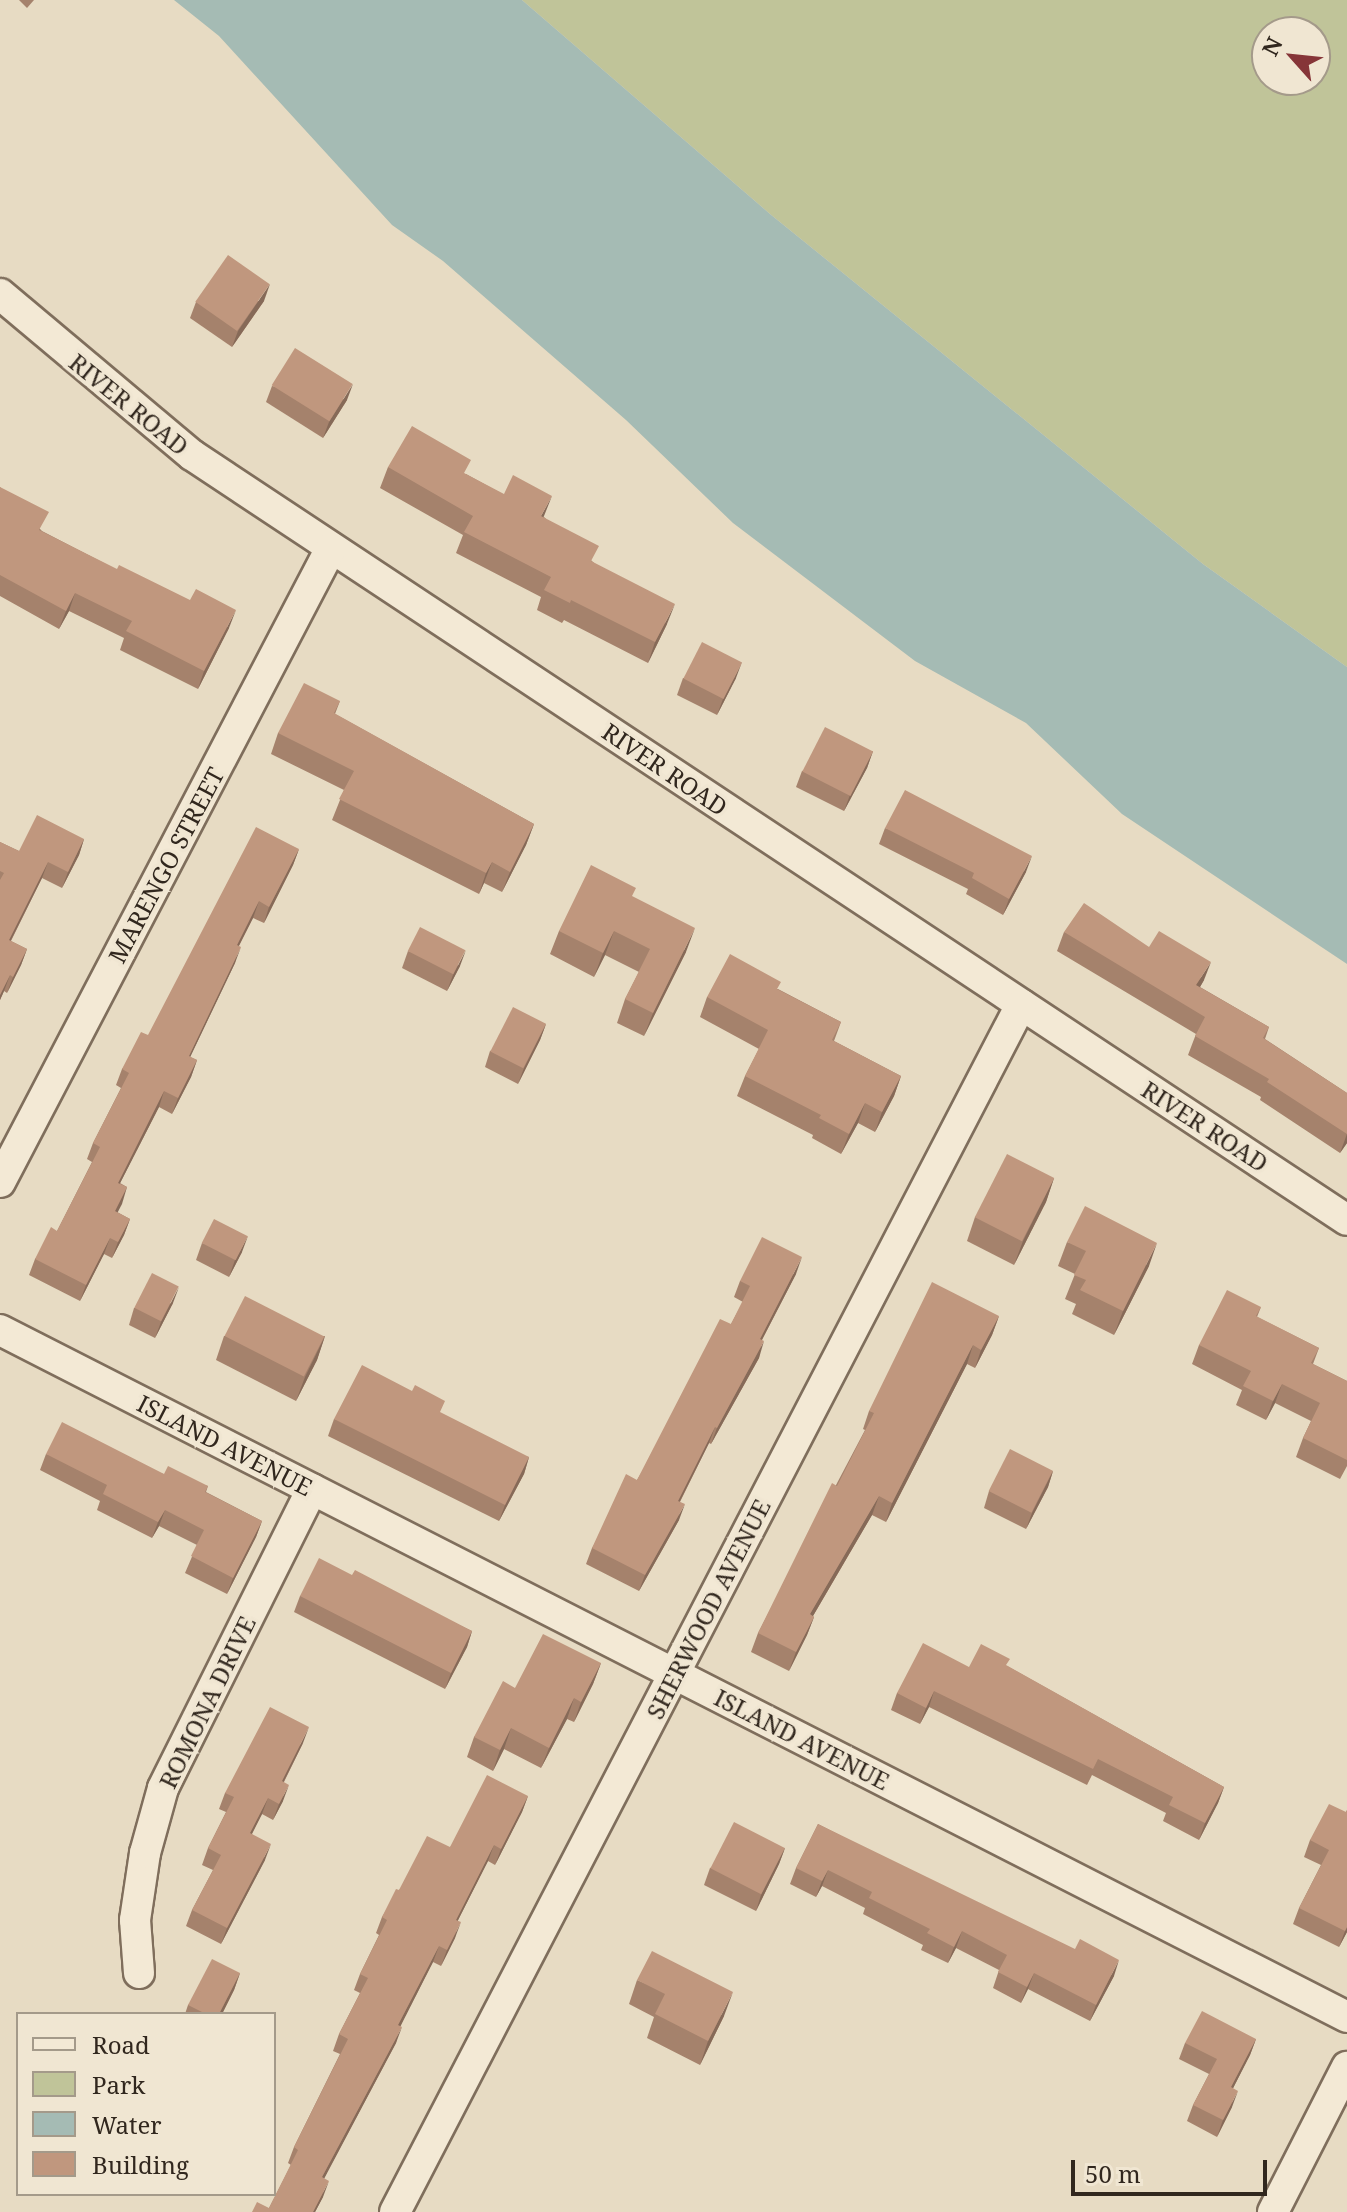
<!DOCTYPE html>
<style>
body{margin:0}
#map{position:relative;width:1347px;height:2212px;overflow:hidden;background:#e7dbc3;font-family:"Noto Serif",serif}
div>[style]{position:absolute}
.green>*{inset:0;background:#c0c499}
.water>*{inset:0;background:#a5bbb4}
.roads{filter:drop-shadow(2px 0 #7f6e5c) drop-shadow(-2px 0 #7f6e5c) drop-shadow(0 2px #7f6e5c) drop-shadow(0 -2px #7f6e5c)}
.minor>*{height:30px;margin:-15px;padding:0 15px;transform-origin:15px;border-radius:15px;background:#f3e9d5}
.wall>*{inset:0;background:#a5826c}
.shaded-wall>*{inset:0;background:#866a58}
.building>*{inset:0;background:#c0977e;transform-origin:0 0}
span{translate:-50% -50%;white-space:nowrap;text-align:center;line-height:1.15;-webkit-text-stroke:7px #f0e6d2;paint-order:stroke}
.street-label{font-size:24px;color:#31271e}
.legend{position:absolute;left:16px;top:2012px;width:260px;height:184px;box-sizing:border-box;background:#f0e6d2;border:2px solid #a49a8a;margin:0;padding:10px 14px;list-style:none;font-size:24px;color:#31271e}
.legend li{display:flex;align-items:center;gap:16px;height:40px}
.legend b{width:40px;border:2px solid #a49a8a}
.north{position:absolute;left:1251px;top:16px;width:80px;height:80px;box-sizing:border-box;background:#f0e6d2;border:2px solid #a49a8a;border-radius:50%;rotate:297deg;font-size:22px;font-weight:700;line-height:32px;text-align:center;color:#31271e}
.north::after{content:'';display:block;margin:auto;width:28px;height:36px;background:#863538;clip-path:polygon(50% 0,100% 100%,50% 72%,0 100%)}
.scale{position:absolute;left:1071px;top:2160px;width:196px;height:36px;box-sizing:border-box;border:4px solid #31271e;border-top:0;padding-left:10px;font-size:24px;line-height:28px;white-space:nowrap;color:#31271e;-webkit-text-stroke:6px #f0e6d2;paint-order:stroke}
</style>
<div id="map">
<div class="green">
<i style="clip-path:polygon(evenodd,522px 0,1347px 0,1347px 667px,1203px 564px,770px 214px,522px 0,1267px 32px,1315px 32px,1315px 80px,1267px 80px,1267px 32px)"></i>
</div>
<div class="water">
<i style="clip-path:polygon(174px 0,522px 0,770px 214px,1203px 564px,1347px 667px,1347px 964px,1122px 814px,1026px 723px,915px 661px,733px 523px,626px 420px,443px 261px,392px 225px,219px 36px)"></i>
</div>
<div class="roads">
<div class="minor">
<i style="left:0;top:294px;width:251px;rotate:40deg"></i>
<i style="left:192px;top:455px;width:1385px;rotate:33.52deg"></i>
<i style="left:0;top:1182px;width:715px;rotate:-62.43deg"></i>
<i style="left:0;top:1330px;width:1512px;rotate:27.02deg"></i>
<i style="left:139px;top:1973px;width:53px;rotate:-94.3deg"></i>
<i style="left:135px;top:1920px;width:68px;rotate:-81.5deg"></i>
<i style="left:145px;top:1853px;width:67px;rotate:-74.5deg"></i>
<i style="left:163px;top:1788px;width:334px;rotate:-63.5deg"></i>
<i style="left:395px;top:2212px;width:1360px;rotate:-62.59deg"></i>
<i style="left:1273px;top:2212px;width:163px;rotate:-63deg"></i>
</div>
</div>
<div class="wall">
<i style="clip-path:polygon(19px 0,34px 0,27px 8px)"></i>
<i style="clip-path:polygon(264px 301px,232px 347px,190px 318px,196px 302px)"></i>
<i style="clip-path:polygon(272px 386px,347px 400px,323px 438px,266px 402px)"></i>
<i style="clip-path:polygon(388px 467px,466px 474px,544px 517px,593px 562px,667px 624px,648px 663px,564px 620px,562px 623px,537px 610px,541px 597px,456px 553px,463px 535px,380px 488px)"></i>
<i style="clip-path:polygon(0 487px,42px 531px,229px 628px,198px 689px,120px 650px,124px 638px,69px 611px,59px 629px,0 596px)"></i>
<i style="clip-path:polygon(683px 678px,736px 678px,717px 715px,677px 695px)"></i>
<i style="clip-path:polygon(340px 701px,335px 714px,534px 824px,526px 845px,502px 892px,484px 883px,479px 894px,332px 820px,344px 790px,271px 754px,278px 733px)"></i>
<i style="clip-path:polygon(873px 751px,867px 768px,844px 811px,796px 787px,802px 771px)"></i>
<i style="clip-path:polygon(885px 828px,1026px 872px,1003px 915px,966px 894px,968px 889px,879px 844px)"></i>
<i style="clip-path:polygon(84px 839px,79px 855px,62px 888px,42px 878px,11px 941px,27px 949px,21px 965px,7px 993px,4px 991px,0 1000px,0 842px,19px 851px)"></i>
<i style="clip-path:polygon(299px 849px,293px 865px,264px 923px,253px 918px,239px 946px,235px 963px,190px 1057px,197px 1060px,191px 1077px,172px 1114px,159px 1107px,120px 1183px,127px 1187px,117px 1212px,130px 1219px,124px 1235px,112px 1258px,104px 1254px,80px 1301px,29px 1275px,35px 1259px,57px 1231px,92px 1162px,87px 1159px,93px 1143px,121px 1088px,116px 1085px,122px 1069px)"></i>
<i style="clip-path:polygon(633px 897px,686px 952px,644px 1036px,617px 1023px,625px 999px,639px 972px,605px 955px,594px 977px,550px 954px,559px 931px)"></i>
<i style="clip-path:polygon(1064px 932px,1149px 947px,1204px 980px,1200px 987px,1269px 1027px,1265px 1039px,1347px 1093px,1347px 1143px,1340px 1153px,1260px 1100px,1261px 1097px,1188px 1055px,1196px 1034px,1057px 951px)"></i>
<i style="clip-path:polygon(408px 951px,460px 966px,447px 991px,402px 968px)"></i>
<i style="clip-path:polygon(778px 989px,841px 1022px,834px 1041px,901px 1076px,894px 1096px,875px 1132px,858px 1123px,841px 1154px,812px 1138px,813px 1135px,737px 1096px,745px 1076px,759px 1049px,700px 1017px,707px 997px)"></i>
<i style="clip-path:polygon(546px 1024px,540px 1040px,518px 1084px,485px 1067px,490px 1051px)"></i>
<i style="clip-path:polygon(1054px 1178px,1046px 1202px,1014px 1265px,967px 1241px,975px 1217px)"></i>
<i style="clip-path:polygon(1067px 1242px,1149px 1266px,1114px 1335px,1072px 1314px,1076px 1304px,1065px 1299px,1075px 1274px,1058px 1266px)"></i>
<i style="clip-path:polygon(202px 1243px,242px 1252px,229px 1277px,196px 1260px)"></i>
<i style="clip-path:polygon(796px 1274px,762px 1340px,759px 1358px,711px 1444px,709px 1443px,680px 1502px,679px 1520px,639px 1591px,586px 1564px,592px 1548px,637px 1480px,731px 1324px,743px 1302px,734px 1297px,740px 1281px)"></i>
<i style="clip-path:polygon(173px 1303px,155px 1338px,129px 1325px,134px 1308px)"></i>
<i style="clip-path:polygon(1261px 1307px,1257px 1317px,1319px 1348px,1313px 1364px,1347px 1381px,1347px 1466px,1340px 1479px,1296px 1457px,1303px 1438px,1311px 1421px,1275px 1403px,1266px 1420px,1236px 1405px,1242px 1390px,1192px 1364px,1199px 1345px)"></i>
<i style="clip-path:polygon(999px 1316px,992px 1335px,975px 1368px,967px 1364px,886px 1522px,872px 1515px,813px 1616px,814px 1617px,807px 1635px,789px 1671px,751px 1652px,758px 1633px,865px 1430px,863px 1429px,869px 1411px)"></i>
<i style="clip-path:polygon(224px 1336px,325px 1336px,317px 1360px,296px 1401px,216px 1360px)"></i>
<i style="clip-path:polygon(334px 1419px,529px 1457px,524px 1474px,499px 1521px,328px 1436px)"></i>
<i style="clip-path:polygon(46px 1454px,164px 1474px,208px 1486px,206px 1492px,262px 1521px,256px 1537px,227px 1594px,185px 1573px,197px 1545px,159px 1526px,152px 1538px,97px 1510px,100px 1501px,40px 1470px)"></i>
<i style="clip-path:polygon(1053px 1471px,1048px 1487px,1026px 1529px,984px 1508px,989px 1491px)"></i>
<i style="clip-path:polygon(352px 1575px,472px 1631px,467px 1647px,445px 1689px,294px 1612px,300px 1596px)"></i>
<i style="clip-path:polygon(601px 1663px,593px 1684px,574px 1722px,567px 1719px,541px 1768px,504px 1749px,493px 1771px,467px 1757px,474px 1737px,515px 1688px)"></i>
<i style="clip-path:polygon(1007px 1666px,1224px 1787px,1218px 1803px,1199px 1840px,1163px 1821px,1166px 1813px,1092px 1775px,1087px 1785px,929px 1707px,920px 1724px,891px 1710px,897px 1693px,969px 1667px)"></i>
<i style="clip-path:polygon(303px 1743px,284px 1782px,283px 1801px,273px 1820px,262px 1814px,252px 1834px,265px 1860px,221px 1944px,186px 1926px,192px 1910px,213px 1870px,202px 1865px,208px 1848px,226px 1812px,219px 1809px,225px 1793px)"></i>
<i style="clip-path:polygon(528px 1796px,522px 1812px,495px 1865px,488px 1861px,458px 1920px,455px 1938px,441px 1966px,433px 1962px,400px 2026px,396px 2043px,324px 2178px,323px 2197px,315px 2212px,252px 2212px,269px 2208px,291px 2165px,288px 2163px,294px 2147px,340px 2054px,333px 2051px,339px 2034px,360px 1993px,354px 1990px,360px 1974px,379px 1935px,376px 1933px,382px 1917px,399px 1890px,450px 1847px)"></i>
<i style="clip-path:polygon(1347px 1810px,1347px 1932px,1339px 1947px,1293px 1924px,1299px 1908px,1321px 1865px,1304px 1857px,1310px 1840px,1346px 1812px)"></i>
<i style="clip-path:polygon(818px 1824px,1114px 1976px,1090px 2021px,1028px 1989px,1021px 2003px,993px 1988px,999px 1970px,956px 1948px,948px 1963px,921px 1950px,923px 1945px,863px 1914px,865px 1908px,822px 1886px,816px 1897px,790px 1884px,796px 1868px)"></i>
<i style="clip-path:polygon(785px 1848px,779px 1864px,756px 1911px,704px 1885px,710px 1868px)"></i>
<i style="clip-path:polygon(240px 1973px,234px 1990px,222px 2014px,185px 2014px,188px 2005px)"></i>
<i style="clip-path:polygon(637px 1980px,724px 2016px,700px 2065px,647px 2038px,654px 2017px,629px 2004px)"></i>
<i style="clip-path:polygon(1256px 2039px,1250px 2055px,1233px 2088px,1232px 2107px,1217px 2137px,1187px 2121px,1193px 2105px,1209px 2074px,1179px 2059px,1185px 2043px)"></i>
</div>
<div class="shaded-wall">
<i style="clip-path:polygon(270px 284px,264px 301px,232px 347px,238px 331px)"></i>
<i style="clip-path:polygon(353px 384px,347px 400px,323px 438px,329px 422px)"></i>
<i style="clip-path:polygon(552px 496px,544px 516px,534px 537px,541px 516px)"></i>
<i style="clip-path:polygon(75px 593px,69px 611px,59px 629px,66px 611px)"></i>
<i style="clip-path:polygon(675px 604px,667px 624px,648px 663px,655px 642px)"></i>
<i style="clip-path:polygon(236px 610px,229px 628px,198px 689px,204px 671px)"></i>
<i style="clip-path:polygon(742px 662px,736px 678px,717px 715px,723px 699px)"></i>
<i style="clip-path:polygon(873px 751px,867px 768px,844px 811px,850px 795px)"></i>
<i style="clip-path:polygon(534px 824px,526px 845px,502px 892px,510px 872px)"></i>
<i style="clip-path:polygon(84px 839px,79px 855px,62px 888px,68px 872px)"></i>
<i style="clip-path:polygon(299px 849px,293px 865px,264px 923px,269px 907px)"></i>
<i style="clip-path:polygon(1032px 856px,1026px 872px,1003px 915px,1009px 899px)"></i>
<i style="clip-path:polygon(48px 862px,42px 878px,3px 956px,9px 940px)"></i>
<i style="clip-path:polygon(492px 862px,484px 883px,479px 894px,486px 873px)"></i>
<i style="clip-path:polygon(259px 901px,253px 918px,231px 961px,237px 945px)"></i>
<i style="clip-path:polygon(695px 928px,686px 952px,644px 1036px,653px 1013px)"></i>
<i style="clip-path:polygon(614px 931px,605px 955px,594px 977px,603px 953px)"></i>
<i style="clip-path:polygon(241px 947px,235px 963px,183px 1072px,189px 1056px)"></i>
<i style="clip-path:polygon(27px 949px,21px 965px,7px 993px,13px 977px)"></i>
<i style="clip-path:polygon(466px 950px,460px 966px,447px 991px,453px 975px)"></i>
<i style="clip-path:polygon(1211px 962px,1204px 980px,1190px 1004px,1196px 985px)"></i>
<i style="clip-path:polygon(10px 975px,4px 991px,0 1000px,0 995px)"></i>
<i style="clip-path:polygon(546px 1024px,540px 1040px,518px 1084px,524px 1068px)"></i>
<i style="clip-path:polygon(197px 1060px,191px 1077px,172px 1114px,178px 1098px)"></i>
<i style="clip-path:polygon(901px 1076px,894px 1096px,875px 1132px,882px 1112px)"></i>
<i style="clip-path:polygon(164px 1091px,159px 1107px,112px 1199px,118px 1183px)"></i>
<i style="clip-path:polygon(865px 1103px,858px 1123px,841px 1154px,849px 1134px)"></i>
<i style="clip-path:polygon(1347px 1134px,1347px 1143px,1340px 1153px)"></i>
<i style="clip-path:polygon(1054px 1178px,1046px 1202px,1014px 1265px,1023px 1241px)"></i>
<i style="clip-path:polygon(127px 1187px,122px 1204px,110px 1227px,115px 1211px)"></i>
<i style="clip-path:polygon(130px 1219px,124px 1235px,112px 1258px,118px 1242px)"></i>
<i style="clip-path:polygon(248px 1236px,242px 1252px,229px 1277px,235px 1260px)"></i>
<i style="clip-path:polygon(110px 1238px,104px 1254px,80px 1301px,86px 1285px)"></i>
<i style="clip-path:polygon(1157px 1243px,1149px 1266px,1114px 1335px,1123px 1311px)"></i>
<i style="clip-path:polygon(802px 1257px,796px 1274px,754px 1355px,760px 1339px)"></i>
<i style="clip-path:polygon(179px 1287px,173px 1303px,155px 1338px,161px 1322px)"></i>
<i style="clip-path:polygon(999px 1316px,992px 1335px,975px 1368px,981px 1350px)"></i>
<i style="clip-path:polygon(325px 1336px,317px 1360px,296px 1401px,305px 1377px)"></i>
<i style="clip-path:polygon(764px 1341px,759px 1358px,711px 1444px,717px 1428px)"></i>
<i style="clip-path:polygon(973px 1345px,967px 1364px,886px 1522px,892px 1503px)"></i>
<i style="clip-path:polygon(1282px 1384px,1275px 1403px,1266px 1420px,1273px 1401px)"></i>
<i style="clip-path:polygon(715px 1427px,709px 1443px,672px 1517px,678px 1501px)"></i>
<i style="clip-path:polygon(529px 1457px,524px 1474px,499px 1521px,505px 1505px)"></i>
<i style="clip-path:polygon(1053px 1471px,1048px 1487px,1026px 1529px,1032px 1513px)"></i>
<i style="clip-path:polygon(879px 1496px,872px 1515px,803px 1633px,810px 1614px)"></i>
<i style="clip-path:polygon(685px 1504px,679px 1520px,639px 1591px,645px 1575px)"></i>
<i style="clip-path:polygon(165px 1510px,159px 1526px,152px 1538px,158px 1522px)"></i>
<i style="clip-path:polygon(262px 1521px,256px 1537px,227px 1594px,233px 1578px)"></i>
<i style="clip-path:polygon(814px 1617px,807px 1635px,789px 1671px,796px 1652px)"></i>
<i style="clip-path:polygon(472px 1631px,467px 1647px,445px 1689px,451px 1673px)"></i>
<i style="clip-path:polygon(601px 1663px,593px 1684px,574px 1722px,581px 1702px)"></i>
<i style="clip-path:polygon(934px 1691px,929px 1707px,920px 1724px,926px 1708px)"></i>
<i style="clip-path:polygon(574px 1698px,567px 1719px,541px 1768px,549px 1748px)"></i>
<i style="clip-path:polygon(309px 1727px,303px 1743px,276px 1797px,282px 1781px)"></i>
<i style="clip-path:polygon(511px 1728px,504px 1749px,493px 1771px,500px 1750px)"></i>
<i style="clip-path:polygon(289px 1785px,283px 1801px,273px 1820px,279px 1804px)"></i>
<i style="clip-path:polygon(1224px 1787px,1218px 1803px,1199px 1840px,1205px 1823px)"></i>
<i style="clip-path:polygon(528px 1796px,522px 1812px,495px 1865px,501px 1849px)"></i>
<i style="clip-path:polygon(268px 1798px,262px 1814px,244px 1849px,250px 1833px)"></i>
<i style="clip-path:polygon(271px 1844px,265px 1860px,221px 1944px,227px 1928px)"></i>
<i style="clip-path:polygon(494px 1845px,488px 1861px,450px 1936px,456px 1920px)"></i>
<i style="clip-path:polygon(785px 1848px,779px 1864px,756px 1911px,761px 1895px)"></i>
<i style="clip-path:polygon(828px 1870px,822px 1886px,816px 1897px,822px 1881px)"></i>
<i style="clip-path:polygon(461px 1922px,455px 1938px,441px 1966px,447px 1950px)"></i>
<i style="clip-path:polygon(1347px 1927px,1347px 1932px,1339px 1947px,1345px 1931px)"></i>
<i style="clip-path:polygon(962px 1931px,956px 1948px,948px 1963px,954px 1947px)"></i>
<i style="clip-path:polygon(439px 1946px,433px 1962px,393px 2041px,398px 2025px)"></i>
<i style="clip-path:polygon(1119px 1960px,1114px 1976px,1090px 2021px,1096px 2005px)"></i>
<i style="clip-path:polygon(240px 1973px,234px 1990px,222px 2014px,219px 2014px)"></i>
<i style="clip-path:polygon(1034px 1973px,1028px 1989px,1021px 2003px,1027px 1987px)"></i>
<i style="clip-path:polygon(733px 1992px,724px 2016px,700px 2065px,708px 2041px)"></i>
<i style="clip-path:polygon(402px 2027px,396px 2043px,316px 2194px,322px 2177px)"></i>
<i style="clip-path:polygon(1256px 2039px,1250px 2055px,1225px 2104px,1231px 2087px)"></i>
<i style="clip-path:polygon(1238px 2091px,1232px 2107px,1217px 2137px,1223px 2120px)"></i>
<i style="clip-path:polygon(329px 2181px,323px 2197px,315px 2212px,313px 2212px)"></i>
</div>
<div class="building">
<i style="left:228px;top:255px;width:51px;height:57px;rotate:35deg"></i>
<i style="left:295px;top:348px;width:68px;height:44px;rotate:32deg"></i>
<i style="clip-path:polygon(412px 426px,471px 460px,464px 473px,504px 494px,513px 475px,552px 496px,541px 516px,599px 546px,591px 561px,675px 604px,655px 642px,571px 600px,570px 603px,544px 590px,551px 577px,464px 532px,473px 516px,388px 467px)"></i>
<i style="clip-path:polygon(0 487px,49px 512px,39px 530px,117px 569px,119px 565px,190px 600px,196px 589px,236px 610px,204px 671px,126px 631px,132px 621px,75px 593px,66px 611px,0 575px)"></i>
<i style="left:702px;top:642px;width:45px;height:41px;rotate:27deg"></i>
<i style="clip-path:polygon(304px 683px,340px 701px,334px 713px,534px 824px,510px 872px,492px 862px,486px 873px,339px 799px,354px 771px,278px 733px)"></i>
<i style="left:825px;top:727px;width:54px;height:50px;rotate:27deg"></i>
<i style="clip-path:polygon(905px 790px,1032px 856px,1009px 899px,972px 878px,974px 873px,885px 828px)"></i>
<i style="clip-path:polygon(37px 815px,84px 839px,68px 872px,48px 862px,9px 940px,27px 949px,13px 977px,10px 975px,0 995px,0 880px,4px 873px,0 871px,0 842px,19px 851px)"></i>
<i style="clip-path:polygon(256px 827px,299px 849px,269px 907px,259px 901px,237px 945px,241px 947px,189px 1056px,197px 1060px,178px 1098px,164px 1091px,118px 1183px,127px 1187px,115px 1211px,130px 1219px,118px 1242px,110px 1238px,86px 1285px,35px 1259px,51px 1227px,57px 1231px,100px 1147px,93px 1143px,129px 1073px,122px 1069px,141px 1032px,148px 1035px)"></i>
<i style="clip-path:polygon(591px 865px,636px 888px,632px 896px,695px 928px,653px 1013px,625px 999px,650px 949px,614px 931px,603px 953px,559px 931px)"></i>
<i style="clip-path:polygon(1084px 903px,1149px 947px,1159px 931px,1211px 962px,1196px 985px,1269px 1027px,1263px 1038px,1347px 1093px,1347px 1134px,1267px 1082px,1269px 1079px,1195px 1036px,1205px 1017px,1064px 932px)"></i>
<i style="left:420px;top:927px;width:51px;height:27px;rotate:27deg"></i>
<i style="clip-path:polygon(730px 954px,781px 982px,777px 989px,841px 1022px,832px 1040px,901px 1076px,882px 1112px,865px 1103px,849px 1134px,819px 1118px,821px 1115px,745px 1076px,768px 1030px,707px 997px)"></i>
<i style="left:513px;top:1007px;width:37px;height:50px;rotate:27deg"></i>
<i style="left:1007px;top:1154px;width:53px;height:71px;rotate:27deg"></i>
<i style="clip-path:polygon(1085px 1206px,1157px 1243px,1123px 1311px,1080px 1290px,1086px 1280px,1074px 1275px,1086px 1251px,1067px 1242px)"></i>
<i style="left:214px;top:1219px;width:38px;height:27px;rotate:27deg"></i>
<i style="clip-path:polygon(762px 1237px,802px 1257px,760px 1339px,764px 1341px,717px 1428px,715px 1427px,678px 1501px,685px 1504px,645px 1575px,592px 1548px,626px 1474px,637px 1480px,720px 1319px,731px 1324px,750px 1286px,740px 1281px)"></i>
<i style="left:152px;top:1273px;width:30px;height:39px;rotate:27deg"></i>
<i style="clip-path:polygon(932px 1282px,999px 1316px,981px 1350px,973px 1345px,892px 1503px,879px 1496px,810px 1614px,814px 1617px,796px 1652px,758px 1633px,832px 1483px,837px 1486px,874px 1413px,869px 1411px)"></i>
<i style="clip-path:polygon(1227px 1290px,1261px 1307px,1256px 1316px,1319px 1348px,1311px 1363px,1347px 1381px,1347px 1460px,1303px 1438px,1320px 1403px,1282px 1384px,1273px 1401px,1243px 1386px,1251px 1371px,1199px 1345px)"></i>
<i style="left:245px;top:1296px;width:89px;height:45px;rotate:27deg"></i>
<i style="clip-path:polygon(362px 1365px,412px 1391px,415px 1385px,445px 1401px,440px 1412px,529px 1457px,505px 1505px,334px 1419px)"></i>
<i style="clip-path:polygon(62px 1422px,164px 1474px,168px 1466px,208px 1486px,205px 1492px,262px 1521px,233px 1578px,191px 1556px,204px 1530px,165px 1510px,158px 1522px,103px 1494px,107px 1485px,46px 1454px)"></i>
<i style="left:1010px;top:1449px;width:48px;height:47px;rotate:27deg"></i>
<i style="clip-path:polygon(319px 1558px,352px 1575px,355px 1570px,472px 1631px,451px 1673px,300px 1596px)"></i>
<i style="clip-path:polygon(543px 1634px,601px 1663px,581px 1702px,574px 1698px,549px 1748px,511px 1728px,500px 1750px,474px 1737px,503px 1681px,515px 1688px)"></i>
<i style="clip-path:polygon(923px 1643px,969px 1667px,981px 1644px,1010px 1659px,1006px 1665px,1224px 1787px,1205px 1823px,1169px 1805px,1173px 1797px,1098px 1759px,1093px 1769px,934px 1691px,926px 1708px,897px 1693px)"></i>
<i style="clip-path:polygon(270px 1707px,309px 1727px,282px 1781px,289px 1785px,279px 1804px,268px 1798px,250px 1833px,271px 1844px,227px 1928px,192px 1910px,221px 1855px,208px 1848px,234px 1797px,225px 1793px)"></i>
<i style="clip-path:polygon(487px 1775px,528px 1796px,501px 1849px,494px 1845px,456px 1920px,461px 1922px,447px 1950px,439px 1946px,398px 2025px,402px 2027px,322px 2177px,329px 2181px,313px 2212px,252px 2212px,257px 2202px,269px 2208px,298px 2150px,294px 2147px,348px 2039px,339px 2034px,368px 1978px,360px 1974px,387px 1920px,382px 1917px,396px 1889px,399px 1890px,427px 1836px,450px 1847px)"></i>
<i style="clip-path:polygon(1329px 1804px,1346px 1812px,1347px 1810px,1347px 1927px,1345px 1931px,1299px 1908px,1329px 1850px,1310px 1840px)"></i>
<i style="left:734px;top:1822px;width:57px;height:52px;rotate:27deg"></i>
<i style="clip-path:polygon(818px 1824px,1075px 1949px,1080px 1939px,1119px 1960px,1096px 2005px,1034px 1973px,1027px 1987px,998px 1972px,1007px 1955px,962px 1931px,954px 1947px,927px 1933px,930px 1929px,869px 1898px,872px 1892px,828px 1870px,822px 1881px,796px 1868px)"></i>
<i style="clip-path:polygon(652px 1951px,733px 1992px,708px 2041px,655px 2014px,665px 1994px,637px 1980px)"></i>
<i style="clip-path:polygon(212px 1959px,240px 1973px,219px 2014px,206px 2014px,188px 2005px)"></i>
<i style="clip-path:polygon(1202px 2011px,1256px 2039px,1231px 2087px,1238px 2091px,1223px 2120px,1193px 2105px,1217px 2059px,1185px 2043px)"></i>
</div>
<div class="street-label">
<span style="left:129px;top:404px;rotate:39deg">RIVER ROAD</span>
<span style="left:665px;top:769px;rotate:34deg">RIVER ROAD</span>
<span style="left:166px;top:865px;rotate:-62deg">MARENGO STREET</span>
<span style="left:1205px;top:1126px;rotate:33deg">RIVER ROAD</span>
<span style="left:225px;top:1445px;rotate:27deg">ISLAND AVENUE</span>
<span style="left:708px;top:1609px;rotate:-63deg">SHERWOOD AVENUE</span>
<span style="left:207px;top:1702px;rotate:-64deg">ROMONA DRIVE</span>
<span style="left:802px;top:1739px;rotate:27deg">ISLAND AVENUE</span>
</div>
<ul class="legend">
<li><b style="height:10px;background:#f3e9d5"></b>Road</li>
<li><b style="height:22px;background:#c0c499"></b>Park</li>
<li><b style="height:22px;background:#a5bbb4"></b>Water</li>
<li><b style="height:22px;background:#c0977e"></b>Building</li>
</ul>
<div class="north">N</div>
<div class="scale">50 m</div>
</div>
